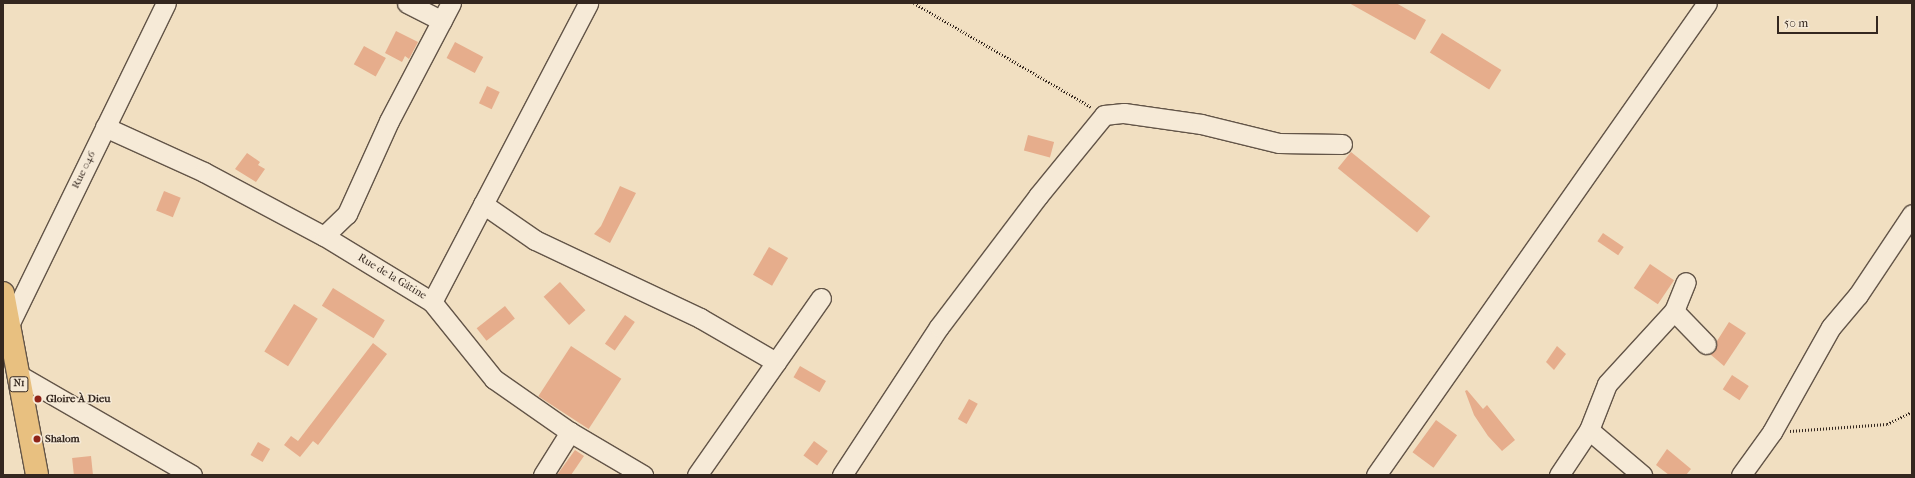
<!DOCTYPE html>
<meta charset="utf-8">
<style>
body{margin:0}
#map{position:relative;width:1915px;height:478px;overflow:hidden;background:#f1dfc1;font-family:"IM FELL French Canon",serif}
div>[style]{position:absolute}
.building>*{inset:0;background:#e6ad8c;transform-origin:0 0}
.path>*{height:2.5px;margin-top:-1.25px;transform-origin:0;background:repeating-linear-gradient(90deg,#34271f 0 1px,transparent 0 3px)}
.roads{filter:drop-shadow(1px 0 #635548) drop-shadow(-1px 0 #635548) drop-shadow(0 1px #635548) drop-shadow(0 -1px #635548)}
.minor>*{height:19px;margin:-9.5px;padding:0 9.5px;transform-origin:9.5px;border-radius:9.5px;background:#f6ead7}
.highway>*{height:22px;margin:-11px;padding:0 11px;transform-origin:11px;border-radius:11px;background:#e8c080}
.dots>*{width:11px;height:11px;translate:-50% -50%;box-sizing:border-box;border:2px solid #f6ead7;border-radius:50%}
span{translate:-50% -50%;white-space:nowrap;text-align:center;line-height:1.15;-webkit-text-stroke:3px #f6ead7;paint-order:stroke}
.shield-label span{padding:1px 3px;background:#f6ead7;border:1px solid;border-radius:3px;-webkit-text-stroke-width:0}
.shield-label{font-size:10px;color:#34271f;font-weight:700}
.street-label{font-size:11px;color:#34271f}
.poi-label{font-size:11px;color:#34271f;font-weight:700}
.left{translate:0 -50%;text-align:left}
.frame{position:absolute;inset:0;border:4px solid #34271f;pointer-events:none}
.scale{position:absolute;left:1777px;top:16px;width:101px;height:18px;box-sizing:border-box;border:2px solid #34271f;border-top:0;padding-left:5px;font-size:12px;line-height:14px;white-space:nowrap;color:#34271f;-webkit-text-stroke:3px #f6ead7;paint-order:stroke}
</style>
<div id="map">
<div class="building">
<i style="clip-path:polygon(1349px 3px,1396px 3px,1426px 20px,1415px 40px)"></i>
<i style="clip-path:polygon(396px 31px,418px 42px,409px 59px,405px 56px,402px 62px,385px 53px)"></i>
<i style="left:1442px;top:33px;width:70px;height:23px;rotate:32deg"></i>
<i style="left:455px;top:42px;width:32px;height:18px;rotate:28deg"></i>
<i style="left:364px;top:46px;width:25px;height:21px;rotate:29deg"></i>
<i style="left:487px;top:86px;width:14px;height:19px;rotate:25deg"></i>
<i style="left:1028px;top:135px;width:27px;height:16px;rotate:15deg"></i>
<i style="left:1351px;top:152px;width:102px;height:21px;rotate:39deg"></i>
<i style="clip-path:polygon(247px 153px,260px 162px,258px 165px,265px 169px,256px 182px,235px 169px)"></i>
<i style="clip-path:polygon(620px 186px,636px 193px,610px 243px,594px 234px,601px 226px)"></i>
<i style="left:164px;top:191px;width:18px;height:21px;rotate:22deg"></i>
<i style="left:1603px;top:233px;width:25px;height:10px;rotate:34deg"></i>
<i style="left:769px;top:247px;width:22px;height:32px;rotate:30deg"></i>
<i style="left:1650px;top:264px;width:29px;height:29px;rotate:34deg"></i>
<i style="left:560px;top:282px;width:38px;height:22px;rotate:48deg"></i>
<i style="left:333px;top:288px;width:61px;height:21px;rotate:32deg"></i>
<i style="left:294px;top:304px;width:28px;height:56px;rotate:32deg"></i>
<i style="left:505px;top:306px;width:16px;height:36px;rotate:52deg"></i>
<i style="left:625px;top:315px;width:12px;height:35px;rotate:35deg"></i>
<i style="clip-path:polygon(1729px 322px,1746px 333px,1724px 366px,1710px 354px,1714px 352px,1717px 341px)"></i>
<i style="clip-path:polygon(373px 343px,387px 354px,318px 445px,313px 441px,300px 457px,284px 445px,291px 436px,298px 441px)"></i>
<i style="left:571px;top:346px;width:60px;height:60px;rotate:33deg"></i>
<i style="clip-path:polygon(1557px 346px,1566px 354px,1554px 370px,1546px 362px)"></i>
<i style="left:800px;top:366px;width:30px;height:13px;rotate:30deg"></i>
<i style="left:1732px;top:375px;width:20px;height:17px;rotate:33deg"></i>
<i style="clip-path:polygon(1467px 390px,1483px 409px,1487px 405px,1515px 440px,1502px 451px,1488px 436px,1474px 415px,1465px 391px)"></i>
<i style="left:969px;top:399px;width:10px;height:23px;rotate:29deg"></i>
<i style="left:1436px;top:420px;width:26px;height:40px;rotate:36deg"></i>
<i style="left:814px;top:441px;width:17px;height:18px;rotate:36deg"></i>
<i style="left:258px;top:442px;width:14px;height:15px;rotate:30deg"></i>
<i style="clip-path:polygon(1667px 449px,1691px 469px,1686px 475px,1669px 475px,1656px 465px)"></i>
<i style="clip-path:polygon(575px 450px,584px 456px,571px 475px,557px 475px)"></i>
<i style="left:91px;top:456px;width:19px;height:19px;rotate:84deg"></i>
</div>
<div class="path">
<i style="left:914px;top:3px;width:205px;rotate:30.4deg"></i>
<i style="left:1790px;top:431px;width:97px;rotate:-4.1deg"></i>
<i style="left:1887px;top:424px;width:28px;rotate:-26deg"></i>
</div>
<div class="roads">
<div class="minor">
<i style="left:407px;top:3px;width:39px;rotate:27deg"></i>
<i style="left:105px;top:127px;width:109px;rotate:24.4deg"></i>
<i style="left:204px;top:172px;width:136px;rotate:28.1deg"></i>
<i style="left:324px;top:236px;width:127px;rotate:31.4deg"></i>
<i style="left:432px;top:302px;width:99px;rotate:51.2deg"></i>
<i style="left:494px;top:379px;width:93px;rotate:34.9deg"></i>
<i style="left:570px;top:432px;width:85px;rotate:30.5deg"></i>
<i style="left:483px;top:204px;width:63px;rotate:34.7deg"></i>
<i style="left:535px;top:240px;width:183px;rotate:25.3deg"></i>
<i style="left:700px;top:318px;width:88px;rotate:30.1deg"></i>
<i style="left:324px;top:236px;width:32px;rotate:-44deg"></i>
<i style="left:347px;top:214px;width:102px;rotate:-65.7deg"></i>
<i style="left:389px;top:121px;width:133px;rotate:-62.3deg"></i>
<i style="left:432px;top:302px;width:337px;rotate:-62.4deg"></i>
<i style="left:1674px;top:311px;width:46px;rotate:45.9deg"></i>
<i style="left:5px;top:333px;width:367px;rotate:-64deg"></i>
<i style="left:17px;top:374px;width:202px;rotate:30deg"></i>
<i style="left:1589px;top:430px;width:70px;rotate:40.3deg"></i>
<i style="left:543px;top:475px;width:51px;rotate:-57.9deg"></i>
<i style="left:697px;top:475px;width:216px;rotate:-55deg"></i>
<i style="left:842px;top:475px;width:177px;rotate:-56.8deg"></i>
<i style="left:939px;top:327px;width:164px;rotate:-52.9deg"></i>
<i style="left:1038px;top:196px;width:104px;rotate:-50.8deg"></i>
<i style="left:1104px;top:115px;width:20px;rotate:-6deg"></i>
<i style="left:1124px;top:113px;width:78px;rotate:8.1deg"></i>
<i style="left:1201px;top:124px;width:80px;rotate:13.7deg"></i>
<i style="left:1279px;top:143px;width:63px;rotate:0.9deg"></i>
<i style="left:1376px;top:475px;width:576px;rotate:-54.96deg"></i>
<i style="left:1559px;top:475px;width:54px;rotate:-56.3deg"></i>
<i style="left:1589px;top:430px;width:49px;rotate:-68.6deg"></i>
<i style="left:1607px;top:384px;width:99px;rotate:-47.5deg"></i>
<i style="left:1674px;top:311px;width:31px;rotate:-68deg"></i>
<i style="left:1741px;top:475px;width:53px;rotate:-54.2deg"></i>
<i style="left:1772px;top:432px;width:120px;rotate:-60.7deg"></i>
<i style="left:1831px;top:327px;width:42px;rotate:-49.8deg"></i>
<i style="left:1858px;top:295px;width:97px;rotate:-56.3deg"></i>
</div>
<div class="highway">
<i style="left:3px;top:293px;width:185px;rotate:79.4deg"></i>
</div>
</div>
<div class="dots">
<i style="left:38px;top:399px;background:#8f2418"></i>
<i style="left:37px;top:439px;background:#8f2418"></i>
</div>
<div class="shield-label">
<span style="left:19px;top:384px">N1</span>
</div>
<div class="street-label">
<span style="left:84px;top:170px;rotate:-64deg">Rue 046</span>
<span style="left:392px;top:277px;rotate:31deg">Rue de la Gâtine</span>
</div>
<div class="poi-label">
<span class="left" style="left:46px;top:399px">Gloire À Dieu</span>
<span class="left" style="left:45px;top:439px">Shalom</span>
</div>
<div class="frame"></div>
<div class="scale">50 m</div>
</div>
